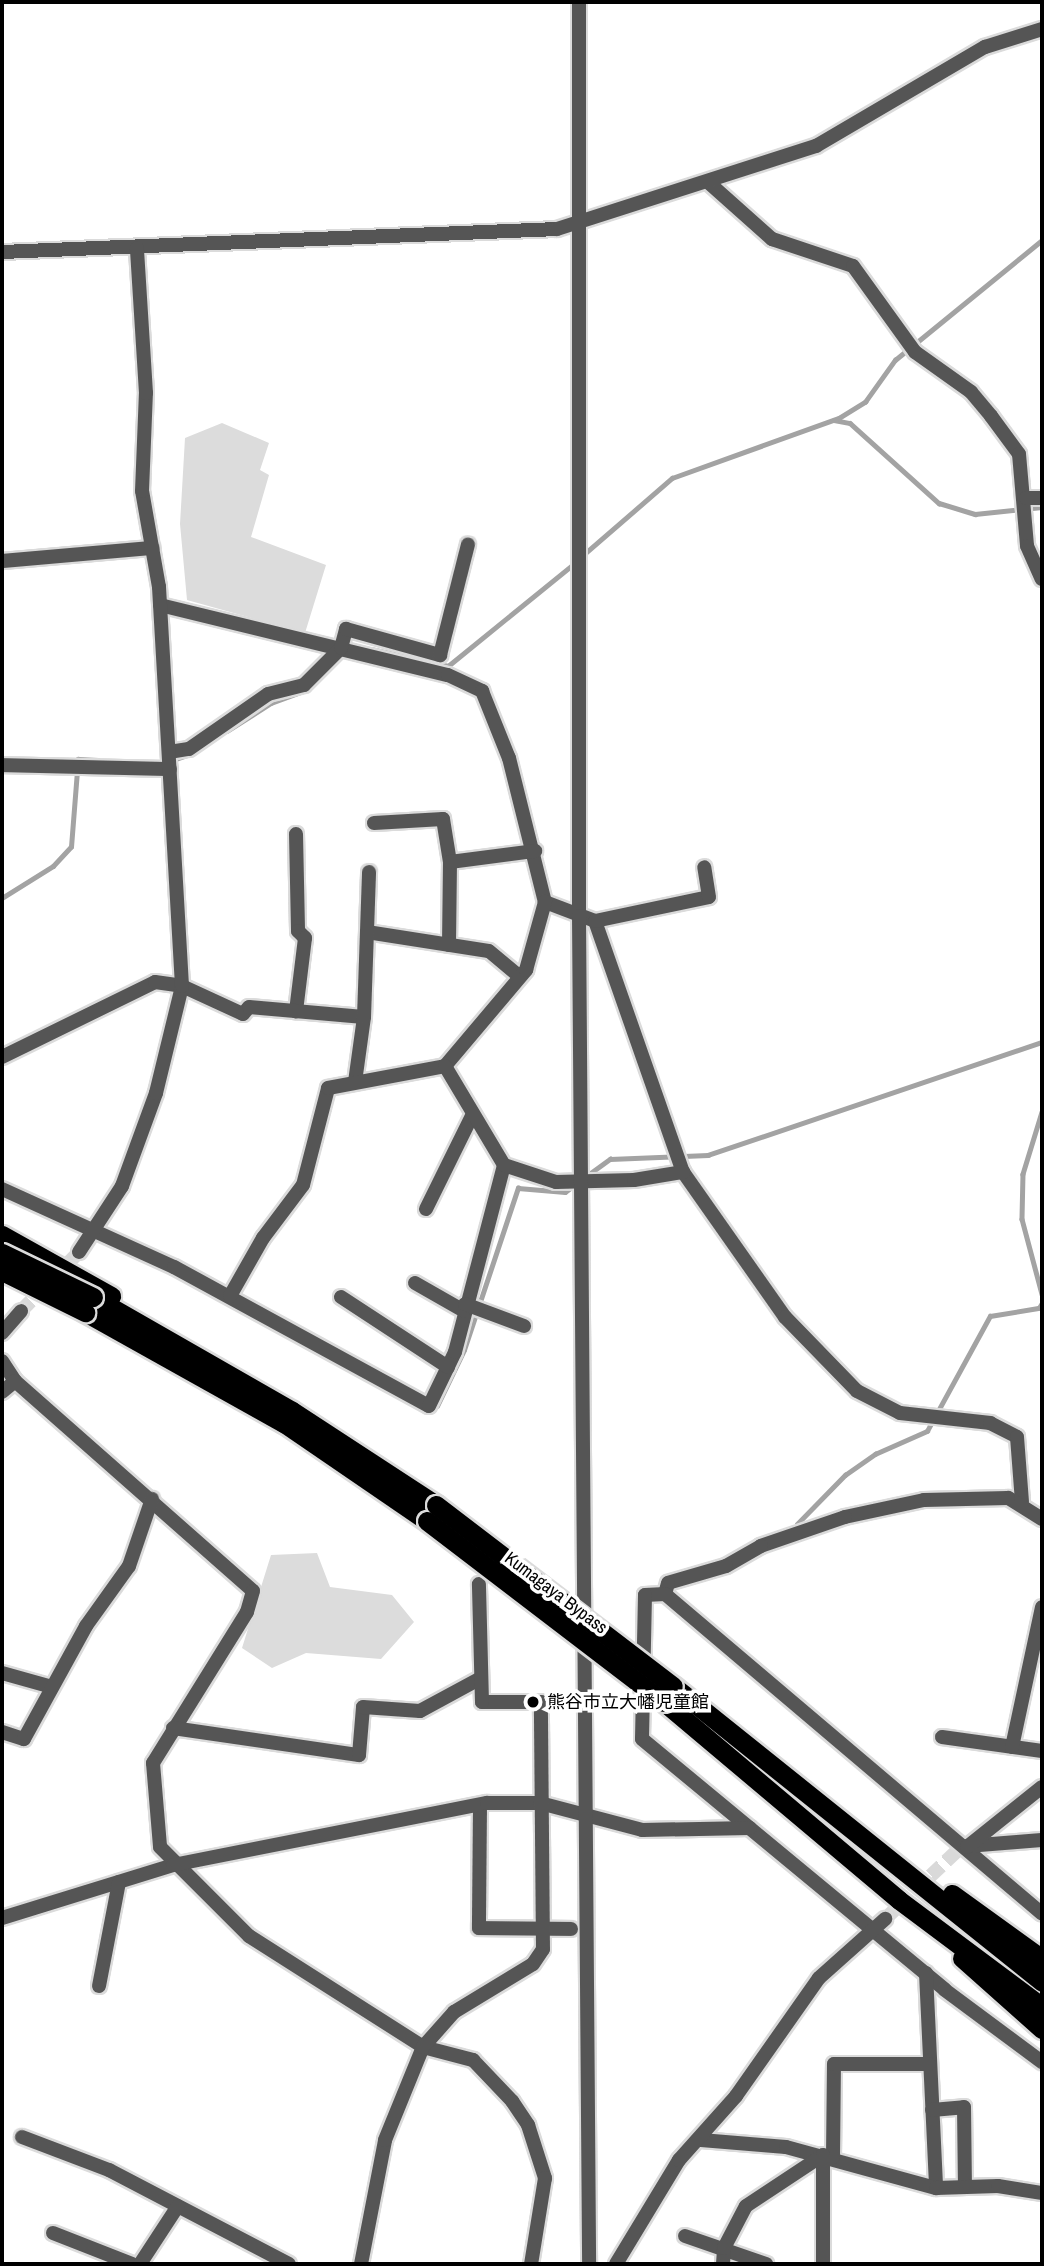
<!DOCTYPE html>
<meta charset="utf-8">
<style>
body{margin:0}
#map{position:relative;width:1044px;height:2266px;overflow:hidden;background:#fff;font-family:"Archivo Narrow","Noto Sans JP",sans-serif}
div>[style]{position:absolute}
.green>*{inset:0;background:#dcdcdc}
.stream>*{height:4.5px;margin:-2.25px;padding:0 2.25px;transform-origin:2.25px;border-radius:2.25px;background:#a3a3a3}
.minor-tunnel>*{height:14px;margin-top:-7px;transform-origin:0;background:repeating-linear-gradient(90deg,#d9d9d9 0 14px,transparent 0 21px)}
.roads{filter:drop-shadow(2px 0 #dbdbdb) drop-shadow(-2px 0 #dbdbdb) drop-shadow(0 2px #dbdbdb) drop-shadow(0 -2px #dbdbdb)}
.minor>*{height:14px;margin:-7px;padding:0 7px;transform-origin:7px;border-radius:7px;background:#555}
.tertiary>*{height:14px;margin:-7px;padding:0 7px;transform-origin:7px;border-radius:7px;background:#555}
.trunk>*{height:19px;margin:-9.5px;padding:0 9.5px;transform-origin:9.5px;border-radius:9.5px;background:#000}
.bridges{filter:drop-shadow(2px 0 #dbdbdb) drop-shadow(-2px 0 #dbdbdb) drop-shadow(0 2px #dbdbdb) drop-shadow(0 -2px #dbdbdb)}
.trunk-bridge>*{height:19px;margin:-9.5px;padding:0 9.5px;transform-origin:9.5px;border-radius:9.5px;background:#000}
.dots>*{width:19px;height:19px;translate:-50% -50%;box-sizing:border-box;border:4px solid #fff;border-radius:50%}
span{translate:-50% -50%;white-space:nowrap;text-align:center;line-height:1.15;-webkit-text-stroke:7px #fff;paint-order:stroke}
.street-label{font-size:18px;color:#000}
.poi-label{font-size:18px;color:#000}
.left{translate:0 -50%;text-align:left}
.frame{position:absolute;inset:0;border:4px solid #000;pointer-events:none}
</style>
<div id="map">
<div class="green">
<i style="clip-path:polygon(222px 423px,269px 443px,260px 470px,269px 475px,251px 537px,326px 565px,305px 633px,187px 600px,180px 524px,185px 438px)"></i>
<i style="clip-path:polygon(317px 1553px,330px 1587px,392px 1595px,414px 1622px,381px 1659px,306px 1653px,272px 1668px,242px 1648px,271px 1555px)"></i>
</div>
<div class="stream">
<i style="left:834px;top:420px;width:16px;rotate:11deg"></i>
<i style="left:850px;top:423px;width:120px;rotate:42deg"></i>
<i style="left:939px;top:503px;width:38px;rotate:17deg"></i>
<i style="left:975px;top:514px;width:67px;rotate:-6deg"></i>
<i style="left:582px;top:556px;width:119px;rotate:-40.9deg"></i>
<i style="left:672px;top:478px;width:177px;rotate:-19.8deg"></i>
<i style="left:839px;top:418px;width:31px;rotate:-32deg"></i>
<i style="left:865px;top:402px;width:52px;rotate:-54.5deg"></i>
<i style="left:895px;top:360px;width:190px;rotate:-39.2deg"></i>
<i style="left:371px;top:649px;width:79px;rotate:12.4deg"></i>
<i style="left:448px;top:666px;width:165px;rotate:-39.1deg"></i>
<i style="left:227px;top:731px;width:52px;rotate:-32.5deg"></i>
<i style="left:271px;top:703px;width:40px;rotate:-20.2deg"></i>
<i style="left:173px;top:760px;width:21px;rotate:-19deg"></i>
<i style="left:2px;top:898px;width:60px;rotate:-32.1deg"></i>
<i style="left:53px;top:866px;width:26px;rotate:-47deg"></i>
<i style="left:71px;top:847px;width:88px;rotate:-85.5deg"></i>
<i style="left:78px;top:759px;width:20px;rotate:3deg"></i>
<i style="left:1042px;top:1112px;width:65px;rotate:107deg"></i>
<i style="left:1023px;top:1174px;width:45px;rotate:91.3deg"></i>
<i style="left:1022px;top:1219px;width:78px;rotate:75.1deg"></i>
<i style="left:585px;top:1177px;width:31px;rotate:-36deg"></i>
<i style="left:610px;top:1159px;width:98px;rotate:-2.3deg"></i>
<i style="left:708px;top:1155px;width:353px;rotate:-18.7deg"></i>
<i style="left:437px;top:1406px;width:62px;rotate:-64.3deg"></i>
<i style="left:464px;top:1350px;width:171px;rotate:-71.6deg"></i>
<i style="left:518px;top:1188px;width:47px;rotate:4.9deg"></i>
<i style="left:565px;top:1192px;width:10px;rotate:-37deg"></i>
<i style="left:797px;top:1524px;width:69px;rotate:-45.6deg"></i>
<i style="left:845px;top:1475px;width:37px;rotate:-35deg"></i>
<i style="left:875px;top:1454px;width:57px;rotate:-23.9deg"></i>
<i style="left:927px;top:1431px;width:131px;rotate:-61.3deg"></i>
<i style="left:990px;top:1316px;width:50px;rotate:-9.3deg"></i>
<i style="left:1039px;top:1308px;width:6px;rotate:-59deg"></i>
</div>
<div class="minor-tunnel">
<i style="left:21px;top:1311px;width:83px;rotate:-45.5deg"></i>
<i style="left:885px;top:1919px;width:102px;rotate:-43.4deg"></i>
</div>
<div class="roads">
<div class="minor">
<i style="left:708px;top:182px;width:86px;rotate:41.7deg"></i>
<i style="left:772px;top:239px;width:85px;rotate:18.4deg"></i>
<i style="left:853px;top:266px;width:106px;rotate:54.2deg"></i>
<i style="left:915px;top:352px;width:69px;rotate:35.5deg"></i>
<i style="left:971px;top:392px;width:31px;rotate:50deg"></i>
<i style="left:991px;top:416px;width:47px;rotate:53.6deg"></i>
<i style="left:1019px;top:454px;width:92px;rotate:85deg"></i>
<i style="left:1027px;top:546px;width:36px;rotate:66deg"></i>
<i style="left:2px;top:252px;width:555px;rotate:-2.37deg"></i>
<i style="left:557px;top:229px;width:272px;rotate:-17.8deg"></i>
<i style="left:816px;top:146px;width:196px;rotate:-30.4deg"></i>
<i style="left:985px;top:47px;width:60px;rotate:-17.5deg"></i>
<i style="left:1026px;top:498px;width:16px"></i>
<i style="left:2px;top:561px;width:151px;rotate:-5deg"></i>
<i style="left:160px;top:605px;width:296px;rotate:13.7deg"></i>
<i style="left:448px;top:675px;width:38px;rotate:25deg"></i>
<i style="left:482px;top:691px;width:72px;rotate:68.1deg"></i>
<i style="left:509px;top:758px;width:148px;rotate:76deg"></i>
<i style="left:545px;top:902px;width:53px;rotate:20.8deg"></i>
<i style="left:595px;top:921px;width:266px;rotate:70.7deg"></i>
<i style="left:683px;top:1172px;width:177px;rotate:54.9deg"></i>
<i style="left:785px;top:1317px;width:103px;rotate:45.8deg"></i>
<i style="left:857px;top:1391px;width:48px;rotate:27.1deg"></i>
<i style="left:900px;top:1413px;width:91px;rotate:6.3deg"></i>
<i style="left:990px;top:1423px;width:30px;rotate:27deg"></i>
<i style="left:1017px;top:1437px;width:65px;rotate:85.6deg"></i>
<i style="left:169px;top:752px;width:20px;rotate:-9deg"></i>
<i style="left:189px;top:749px;width:96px;rotate:-34.8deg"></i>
<i style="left:268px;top:694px;width:37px;rotate:-14deg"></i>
<i style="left:304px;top:685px;width:52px;rotate:-45deg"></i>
<i style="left:341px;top:648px;width:20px;rotate:-75deg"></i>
<i style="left:346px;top:629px;width:98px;rotate:15.5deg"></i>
<i style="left:440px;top:655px;width:114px;rotate:-75.8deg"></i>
<i style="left:2px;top:765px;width:168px;rotate:1.4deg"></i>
<i style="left:374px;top:823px;width:69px;rotate:-3.3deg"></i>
<i style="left:443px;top:819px;width:44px;rotate:80.8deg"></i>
<i style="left:450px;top:862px;width:83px;rotate:90.7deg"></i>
<i style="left:296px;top:834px;width:97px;rotate:88.8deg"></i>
<i style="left:298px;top:931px;width:10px;rotate:45deg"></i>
<i style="left:305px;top:938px;width:74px;rotate:97deg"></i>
<i style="left:450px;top:862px;width:86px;rotate:-7.4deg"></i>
<i style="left:595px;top:921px;width:116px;rotate:-11.9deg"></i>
<i style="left:709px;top:897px;width:30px;rotate:-99deg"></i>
<i style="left:367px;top:932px;width:123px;rotate:8.9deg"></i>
<i style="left:489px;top:951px;width:40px;rotate:40deg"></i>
<i style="left:2px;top:1057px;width:170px;rotate:-26.1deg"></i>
<i style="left:155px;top:982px;width:27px;rotate:8deg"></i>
<i style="left:182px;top:986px;width:67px;rotate:24.7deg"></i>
<i style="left:243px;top:1014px;width:9px;rotate:-49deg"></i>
<i style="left:249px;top:1007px;width:115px;rotate:5deg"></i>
<i style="left:445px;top:1066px;width:126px;rotate:-49.8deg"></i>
<i style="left:526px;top:970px;width:71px;rotate:-74.4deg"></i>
<i style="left:355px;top:1082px;width:66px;rotate:-82.1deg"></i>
<i style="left:364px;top:1017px;width:145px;rotate:-88deg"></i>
<i style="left:2px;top:1189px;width:189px;rotate:24.4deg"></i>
<i style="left:174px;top:1267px;width:290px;rotate:28.6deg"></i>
<i style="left:429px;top:1406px;width:60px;rotate:-64.3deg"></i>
<i style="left:455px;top:1352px;width:193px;rotate:-75.3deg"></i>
<i style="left:426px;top:1209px;width:106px;rotate:-63.7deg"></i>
<i style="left:79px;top:1252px;width:79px;rotate:-56.9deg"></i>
<i style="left:122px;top:1186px;width:99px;rotate:-69.9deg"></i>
<i style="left:156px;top:1093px;width:110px;rotate:-76.3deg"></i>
<i style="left:182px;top:986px;width:400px;rotate:-93.3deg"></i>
<i style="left:159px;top:587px;width:97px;rotate:-100deg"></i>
<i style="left:142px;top:491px;width:98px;rotate:-87.7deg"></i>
<i style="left:146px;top:393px;width:145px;rotate:-93.6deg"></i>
<i style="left:415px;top:1283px;width:56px;rotate:29.7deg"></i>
<i style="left:230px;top:1296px;width:67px;rotate:-60.4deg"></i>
<i style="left:263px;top:1238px;width:66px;rotate:-53deg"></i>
<i style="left:303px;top:1185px;width:100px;rotate:-75.5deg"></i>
<i style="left:328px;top:1088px;width:119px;rotate:-10.6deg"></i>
<i style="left:445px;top:1066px;width:115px;rotate:59.2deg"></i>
<i style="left:504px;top:1165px;width:55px;rotate:18.1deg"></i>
<i style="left:556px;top:1182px;width:78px;rotate:-1.5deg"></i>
<i style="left:634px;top:1180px;width:50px;rotate:-9.3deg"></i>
<i style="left:341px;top:1297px;width:128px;rotate:33.2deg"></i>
<i style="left:465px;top:1304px;width:63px;rotate:20.4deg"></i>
<i style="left:2px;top:1333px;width:29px;rotate:-49deg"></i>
<i style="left:2px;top:1361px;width:24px;rotate:57deg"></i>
<i style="left:15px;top:1381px;width:317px;rotate:41.4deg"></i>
<i style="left:253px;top:1591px;width:22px;rotate:106deg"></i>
<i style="left:247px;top:1612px;width:178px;rotate:121.9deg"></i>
<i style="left:153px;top:1763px;width:84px;rotate:85.2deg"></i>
<i style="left:160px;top:1847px;width:126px;rotate:45deg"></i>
<i style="left:249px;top:1936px;width:206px;rotate:32.5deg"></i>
<i style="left:423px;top:2047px;width:52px;rotate:14.6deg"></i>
<i style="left:473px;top:2060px;width:57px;rotate:46.4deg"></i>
<i style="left:512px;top:2101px;width:29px;rotate:56deg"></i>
<i style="left:528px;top:2125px;width:56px;rotate:72.2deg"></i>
<i style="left:545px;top:2178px;width:87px;rotate:99.2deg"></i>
<i style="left:2px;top:1392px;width:17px;rotate:-40deg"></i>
<i style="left:1042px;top:1519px;width:40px;rotate:-148deg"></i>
<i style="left:1008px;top:1498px;width:84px;rotate:178.6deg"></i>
<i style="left:924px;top:1500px;width:81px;rotate:167.9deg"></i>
<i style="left:845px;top:1517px;width:89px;rotate:161deg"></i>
<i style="left:761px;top:1546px;width:40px;rotate:150.3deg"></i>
<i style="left:726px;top:1566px;width:60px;rotate:163.7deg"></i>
<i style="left:668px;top:1583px;width:11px;rotate:105deg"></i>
<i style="left:665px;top:1594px;width:494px;rotate:40.3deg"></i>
<i style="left:665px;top:1594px;width:20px;rotate:177deg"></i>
<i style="left:645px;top:1595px;width:144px;rotate:91.2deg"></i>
<i style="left:642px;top:1739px;width:393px;rotate:39.6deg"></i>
<i style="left:945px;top:1990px;width:121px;rotate:36.6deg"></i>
<i style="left:2px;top:1673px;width:52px;rotate:15.6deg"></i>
<i style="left:173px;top:1728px;width:188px;rotate:8.3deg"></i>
<i style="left:359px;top:1755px;width:48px;rotate:-85.2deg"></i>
<i style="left:363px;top:1707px;width:57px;rotate:4deg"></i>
<i style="left:420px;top:1711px;width:69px;rotate:-28.4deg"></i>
<i style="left:2px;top:1732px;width:23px;rotate:18deg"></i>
<i style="left:24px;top:1739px;width:129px;rotate:-61.2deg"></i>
<i style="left:86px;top:1626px;width:74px;rotate:-54.4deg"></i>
<i style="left:129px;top:1566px;width:71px;rotate:-71.1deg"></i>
<i style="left:942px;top:1737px;width:101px;rotate:8deg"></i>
<i style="left:1012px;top:1747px;width:143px;rotate:-77.9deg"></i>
<i style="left:480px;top:1805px;width:123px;rotate:90.5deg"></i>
<i style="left:479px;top:1928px;width:92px;rotate:0.6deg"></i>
<i style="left:967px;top:1846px;width:75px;rotate:-4.6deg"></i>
<i style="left:967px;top:1847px;width:96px;rotate:-38.7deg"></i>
<i style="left:2px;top:1918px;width:179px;rotate:-17.2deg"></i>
<i style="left:173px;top:1865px;width:320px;rotate:-11.2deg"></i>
<i style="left:487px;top:1803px;width:53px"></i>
<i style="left:540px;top:1803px;width:106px;rotate:14.8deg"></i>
<i style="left:642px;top:1830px;width:108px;rotate:-1.1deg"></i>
<i style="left:926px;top:1973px;width:215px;rotate:87.3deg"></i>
<i style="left:99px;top:1986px;width:106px;rotate:-79.1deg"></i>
<i style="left:932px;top:2110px;width:32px;rotate:-5deg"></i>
<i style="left:964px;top:2107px;width:80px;rotate:89.3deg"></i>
<i style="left:22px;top:2137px;width:93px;rotate:20.8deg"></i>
<i style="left:109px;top:2170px;width:203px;rotate:27.6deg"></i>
<i style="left:701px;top:2140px;width:85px;rotate:4.7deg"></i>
<i style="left:786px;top:2147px;width:156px;rotate:15.3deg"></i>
<i style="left:936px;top:2188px;width:62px;rotate:-1.8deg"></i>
<i style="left:998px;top:2186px;width:45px;rotate:9deg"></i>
<i style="left:833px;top:2157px;width:93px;rotate:-89.4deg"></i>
<i style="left:834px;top:2064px;width:95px"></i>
<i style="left:53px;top:2233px;width:85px;rotate:21.4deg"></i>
<i style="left:685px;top:2236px;width:86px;rotate:19.1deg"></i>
<i style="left:140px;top:2264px;width:69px;rotate:-56.8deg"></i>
<i style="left:361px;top:2264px;width:126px;rotate:-79deg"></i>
<i style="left:385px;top:2140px;width:100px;rotate:-67.8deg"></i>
<i style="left:423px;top:2047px;width:47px;rotate:-48.5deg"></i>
<i style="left:454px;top:2012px;width:92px;rotate:-31.3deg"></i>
<i style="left:533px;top:1964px;width:18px;rotate:-56deg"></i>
<i style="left:543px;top:1949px;width:247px;rotate:-90.5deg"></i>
<i style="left:541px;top:1702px;width:59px;rotate:180deg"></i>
<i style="left:482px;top:1702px;width:118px;rotate:-91.5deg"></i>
<i style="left:616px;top:2264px;width:122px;rotate:-58.8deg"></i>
<i style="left:679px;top:2160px;width:86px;rotate:-48.3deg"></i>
<i style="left:736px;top:2096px;width:144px;rotate:-54.9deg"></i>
<i style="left:819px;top:1978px;width:89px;rotate:-41.8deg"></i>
<i style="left:723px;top:2264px;width:16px;rotate:-86deg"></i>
<i style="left:724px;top:2248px;width:47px;rotate:-62.4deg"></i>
<i style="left:746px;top:2206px;width:92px;rotate:-33.5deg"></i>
<i style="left:823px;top:2264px;width:109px;rotate:-90deg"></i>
</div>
<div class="tertiary">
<i style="left:579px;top:2px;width:914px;rotate:90deg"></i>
<i style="left:579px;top:916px;width:1348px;rotate:89.57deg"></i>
</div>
<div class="trunk">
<i style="left:2px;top:1235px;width:125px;rotate:29.2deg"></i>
<i style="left:93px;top:1297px;width:229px;rotate:29.8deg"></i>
<i style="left:292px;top:1411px;width:172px;rotate:33.1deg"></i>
<i style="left:85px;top:1312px;width:228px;rotate:29.2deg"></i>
<i style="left:284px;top:1423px;width:173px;rotate:34.4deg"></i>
<i style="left:673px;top:1686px;width:473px;rotate:38.7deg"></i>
<i style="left:664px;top:1702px;width:307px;rotate:40.1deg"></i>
<i style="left:899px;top:1900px;width:179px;rotate:36.8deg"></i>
<i style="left:952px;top:1894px;width:111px;rotate:35.8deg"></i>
<i style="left:962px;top:1958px;width:107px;rotate:41.6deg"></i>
</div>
</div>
<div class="bridges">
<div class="trunk-bridge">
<i style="left:2px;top:1253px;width:101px;rotate:25.8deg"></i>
<i style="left:2px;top:1271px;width:93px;rotate:26.3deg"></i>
<i style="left:436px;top:1505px;width:298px;rotate:37.4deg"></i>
<i style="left:427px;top:1521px;width:298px;rotate:37.4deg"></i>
</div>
</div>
<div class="dots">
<i style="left:533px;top:1702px;background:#000"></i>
</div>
<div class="street-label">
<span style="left:556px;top:1593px;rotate:37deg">Kumagaya Bypass</span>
</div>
<div class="poi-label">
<span class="left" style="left:547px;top:1702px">熊谷市立大幡児童館</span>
</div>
<div class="frame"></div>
</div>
